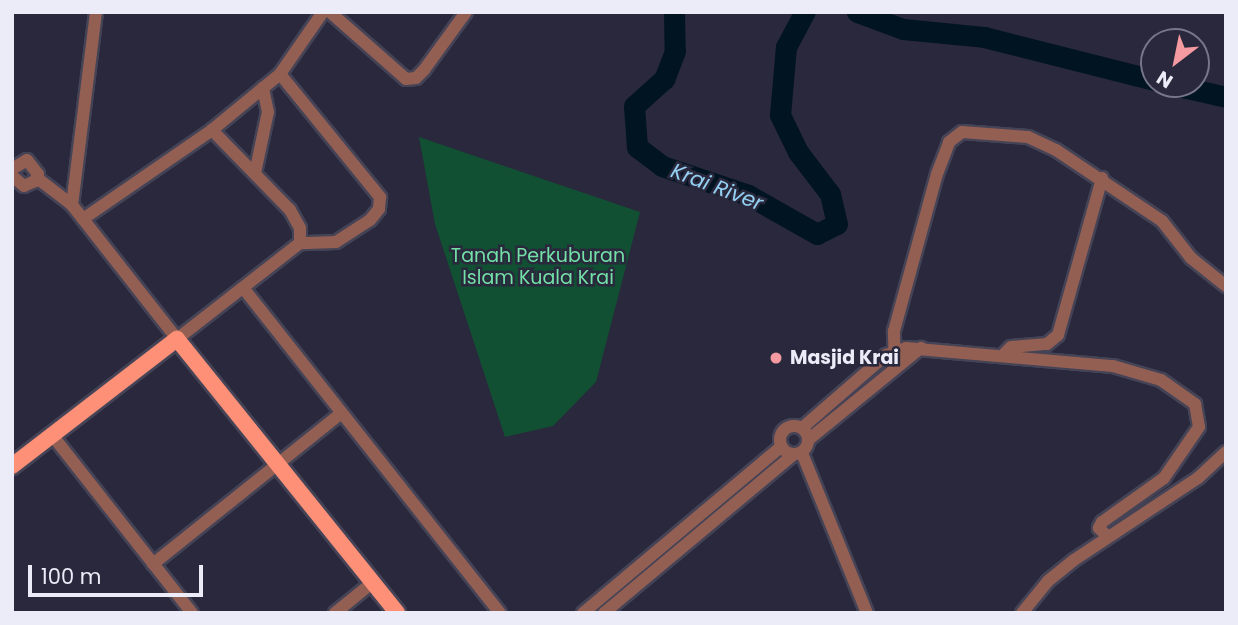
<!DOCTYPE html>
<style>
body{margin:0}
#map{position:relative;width:1238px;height:625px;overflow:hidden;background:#2a283c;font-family:Poppins,sans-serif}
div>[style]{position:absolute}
.green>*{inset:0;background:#115033}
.river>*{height:21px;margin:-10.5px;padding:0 10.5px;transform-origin:10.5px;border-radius:10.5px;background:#001421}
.roads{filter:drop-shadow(2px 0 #454356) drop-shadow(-2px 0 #454356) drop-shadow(0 2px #454356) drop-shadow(0 -2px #454356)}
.minor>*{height:12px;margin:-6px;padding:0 6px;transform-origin:6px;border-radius:6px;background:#945f53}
.minor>.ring{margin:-6px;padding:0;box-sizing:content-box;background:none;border:12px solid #945f53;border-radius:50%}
.major>*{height:16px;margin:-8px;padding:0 8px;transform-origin:8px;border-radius:8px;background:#fd9077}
.dots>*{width:19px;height:19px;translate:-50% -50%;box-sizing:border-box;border:4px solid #2a283c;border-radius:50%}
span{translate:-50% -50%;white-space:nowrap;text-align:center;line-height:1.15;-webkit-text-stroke:5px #2a283c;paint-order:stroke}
.park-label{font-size:19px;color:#72e0a7}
.poi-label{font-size:19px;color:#ececf9;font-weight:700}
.left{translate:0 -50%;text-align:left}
.water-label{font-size:21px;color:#93d0f2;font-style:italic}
.frame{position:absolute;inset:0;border:14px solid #ececf9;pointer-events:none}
.north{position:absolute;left:1140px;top:28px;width:70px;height:70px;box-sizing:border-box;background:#2a283c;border:2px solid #787688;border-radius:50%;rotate:212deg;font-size:19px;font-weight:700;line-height:28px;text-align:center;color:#ececf9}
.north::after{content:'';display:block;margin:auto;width:24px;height:32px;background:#f49aa0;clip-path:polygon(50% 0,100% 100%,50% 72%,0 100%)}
.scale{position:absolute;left:28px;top:565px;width:175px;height:32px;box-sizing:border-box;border:4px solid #ececf9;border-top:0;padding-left:9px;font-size:21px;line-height:24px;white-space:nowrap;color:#ececf9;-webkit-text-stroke:5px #2a283c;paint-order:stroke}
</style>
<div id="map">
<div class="green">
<i style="clip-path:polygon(419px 137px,640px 212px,596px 382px,553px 426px,505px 437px,435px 224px)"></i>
</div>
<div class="river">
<i style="left:674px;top:12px;width:39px;rotate:89deg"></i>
<i style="left:675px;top:51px;width:30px;rotate:111deg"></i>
<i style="left:664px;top:79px;width:40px;rotate:138deg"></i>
<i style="left:634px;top:106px;width:41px;rotate:85.8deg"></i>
<i style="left:637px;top:147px;width:31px;rotate:37deg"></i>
<i style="left:662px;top:166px;width:91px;rotate:18.6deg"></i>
<i style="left:748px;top:195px;width:79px;rotate:29.5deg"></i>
<i style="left:817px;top:234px;width:22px;rotate:-27deg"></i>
<i style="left:837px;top:224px;width:31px;rotate:-103deg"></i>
<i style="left:830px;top:194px;width:53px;rotate:-127.3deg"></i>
<i style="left:798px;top:152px;width:41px;rotate:-115.9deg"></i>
<i style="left:780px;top:115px;width:68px;rotate:-85deg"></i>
<i style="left:786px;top:47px;width:40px;rotate:-62deg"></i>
<i style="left:857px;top:12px;width:49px;rotate:20.3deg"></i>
<i style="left:903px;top:29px;width:81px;rotate:5.6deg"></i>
<i style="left:984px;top:37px;width:175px;rotate:14.2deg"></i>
<i style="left:1169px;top:84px;width:58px;rotate:12.8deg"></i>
</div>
<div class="roads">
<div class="minor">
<i style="left:330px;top:12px;width:101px;rotate:41.4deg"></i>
<i style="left:406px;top:79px;width:10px;rotate:-6deg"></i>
<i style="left:416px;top:78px;width:11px;rotate:-45deg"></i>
<i style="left:424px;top:70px;width:72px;rotate:-54.1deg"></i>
<i style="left:280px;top:74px;width:159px;rotate:50.9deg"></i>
<i style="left:380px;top:197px;width:12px;rotate:95deg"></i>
<i style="left:379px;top:209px;width:14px;rotate:129deg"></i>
<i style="left:370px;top:220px;width:40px;rotate:147.1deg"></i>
<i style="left:336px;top:242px;width:36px;rotate:178deg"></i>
<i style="left:12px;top:169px;width:17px;rotate:-31deg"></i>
<i style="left:27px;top:160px;width:18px;rotate:52deg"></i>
<i style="left:38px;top:174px;width:8px;rotate:113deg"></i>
<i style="left:35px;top:181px;width:12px;rotate:156deg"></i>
<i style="left:24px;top:186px;width:16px;rotate:-140deg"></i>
<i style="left:255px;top:173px;width:62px;rotate:-78deg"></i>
<i style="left:268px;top:112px;width:25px;rotate:-102deg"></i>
<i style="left:37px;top:178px;width:44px;rotate:37.6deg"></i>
<i style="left:72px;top:205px;width:170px;rotate:51.9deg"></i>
<i style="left:177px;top:339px;width:156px;rotate:-38deg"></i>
<i style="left:300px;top:243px;width:15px;rotate:-90deg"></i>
<i style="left:300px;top:228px;width:21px;rotate:-119deg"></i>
<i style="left:290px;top:210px;width:112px;rotate:-134.3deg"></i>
<i style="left:72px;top:205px;width:194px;rotate:-82.9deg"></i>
<i style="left:83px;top:219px;width:157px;rotate:-34.6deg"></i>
<i style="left:212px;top:130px;width:88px;rotate:-39.5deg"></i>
<i style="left:280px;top:74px;width:75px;rotate:-55.3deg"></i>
<i style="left:244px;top:289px;width:413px;rotate:51.7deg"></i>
<i style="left:1005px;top:353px;width:8px;rotate:-45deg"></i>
<i style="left:1011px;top:347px;width:36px;rotate:-5deg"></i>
<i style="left:1047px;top:344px;width:14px;rotate:-39deg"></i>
<i style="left:1058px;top:335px;width:163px;rotate:-74.3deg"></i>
<i style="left:895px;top:365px;width:34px;rotate:-92deg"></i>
<i style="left:894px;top:331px;width:163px;rotate:-74.7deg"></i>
<i style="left:937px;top:174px;width:34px;rotate:-69deg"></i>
<i style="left:949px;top:142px;width:16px;rotate:-38deg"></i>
<i style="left:962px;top:132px;width:66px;rotate:4.3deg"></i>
<i style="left:1028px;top:137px;width:31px;rotate:25deg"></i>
<i style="left:1056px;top:150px;width:128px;rotate:33.8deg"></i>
<i style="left:1162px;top:221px;width:47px;rotate:51.9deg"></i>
<i style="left:1191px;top:258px;width:45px;rotate:38.7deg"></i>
<i class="ring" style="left:780px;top:426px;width:16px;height:16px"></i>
<i style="left:802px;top:428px;width:111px;rotate:-41deg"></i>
<i style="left:886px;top:355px;width:21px;rotate:-19deg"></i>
<i style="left:906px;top:348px;width:208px;rotate:5deg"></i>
<i style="left:1113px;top:366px;width:50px;rotate:16.3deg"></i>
<i style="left:1161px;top:380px;width:42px;rotate:35.2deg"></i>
<i style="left:1195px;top:404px;width:23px;rotate:80deg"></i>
<i style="left:1199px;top:427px;width:62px;rotate:124.5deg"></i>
<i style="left:1164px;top:478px;width:76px;rotate:144.6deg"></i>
<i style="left:1102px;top:522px;width:7px;rotate:117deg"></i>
<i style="left:1099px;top:528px;width:10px;rotate:45deg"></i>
<i style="left:52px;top:435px;width:226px;rotate:51.8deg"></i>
<i style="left:808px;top:440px;width:146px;rotate:-39.2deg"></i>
<i style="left:802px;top:453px;width:173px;rotate:67.9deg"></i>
<i style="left:153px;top:564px;width:240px;rotate:-38.7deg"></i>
<i style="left:335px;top:613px;width:49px;rotate:-39.2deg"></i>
<i style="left:583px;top:613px;width:258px;rotate:-40deg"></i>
<i style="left:604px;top:613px;width:246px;rotate:-39.9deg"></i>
<i style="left:1022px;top:613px;width:41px;rotate:-50.9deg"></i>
<i style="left:1048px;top:581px;width:33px;rotate:-39deg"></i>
<i style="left:1074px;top:560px;width:149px;rotate:-33.5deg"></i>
<i style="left:1198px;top:478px;width:38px;rotate:-43deg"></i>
</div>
<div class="major">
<i style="left:12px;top:466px;width:208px;rotate:-37.6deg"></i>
<i style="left:177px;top:339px;width:351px;rotate:51.2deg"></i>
</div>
</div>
<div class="dots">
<i style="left:776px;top:358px;background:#f49aa0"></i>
</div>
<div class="park-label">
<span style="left:538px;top:267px">Tanah Perkuburan<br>Islam Kuala Krai</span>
</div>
<div class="poi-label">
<span class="left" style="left:790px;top:358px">Masjid Krai</span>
</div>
<div class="water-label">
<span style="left:717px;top:187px;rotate:21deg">Krai River</span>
</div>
<div class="frame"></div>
<div class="north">N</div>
<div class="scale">100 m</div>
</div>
